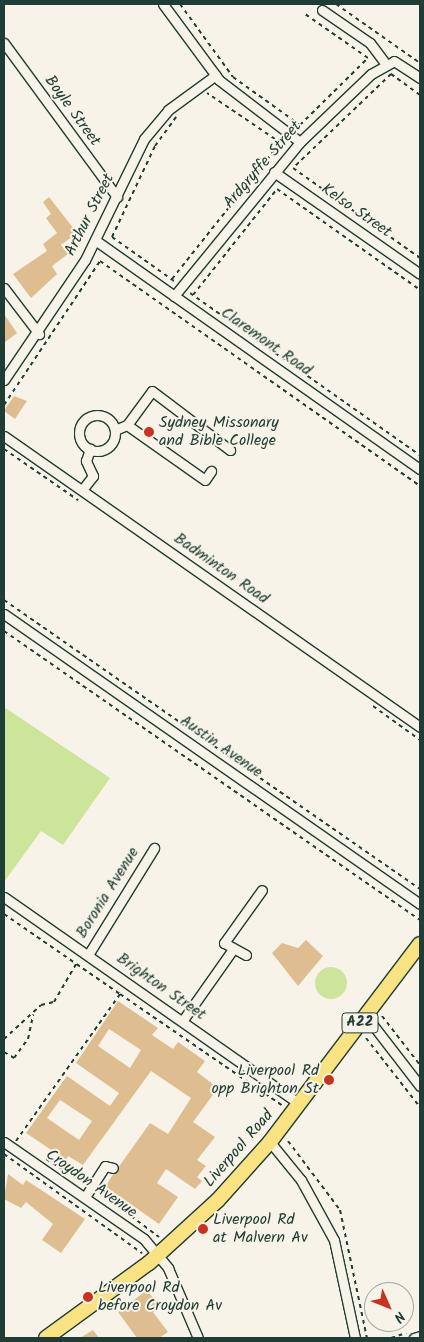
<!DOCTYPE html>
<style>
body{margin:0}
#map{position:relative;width:424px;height:1342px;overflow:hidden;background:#f7f3e8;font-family:Kalam,sans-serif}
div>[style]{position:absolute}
.green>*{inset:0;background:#cde59a}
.round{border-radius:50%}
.building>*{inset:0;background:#debe91}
.path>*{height:2px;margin-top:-1px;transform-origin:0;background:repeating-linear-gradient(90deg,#1f3d34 0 4px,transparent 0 8px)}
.roads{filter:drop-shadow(1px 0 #1f3d34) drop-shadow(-1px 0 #1f3d34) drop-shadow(0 1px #1f3d34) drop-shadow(0 -1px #1f3d34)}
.minor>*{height:9px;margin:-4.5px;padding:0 4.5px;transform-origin:4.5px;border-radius:4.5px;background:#f7f3e8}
.minor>.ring{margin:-4.5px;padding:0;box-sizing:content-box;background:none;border:9px solid #f7f3e8;border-radius:50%}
.highway>*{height:14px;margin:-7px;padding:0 7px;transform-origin:7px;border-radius:7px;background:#f8e281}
.dots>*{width:14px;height:14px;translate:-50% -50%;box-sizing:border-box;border:2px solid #f7f3e8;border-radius:50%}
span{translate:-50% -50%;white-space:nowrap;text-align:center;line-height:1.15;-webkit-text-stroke:4px #f7f3e8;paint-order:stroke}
.shield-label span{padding:1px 4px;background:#f7f3e8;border:1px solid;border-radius:4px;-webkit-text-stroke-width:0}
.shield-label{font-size:15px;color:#1f3d34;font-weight:700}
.street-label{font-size:16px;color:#1f3d34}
.poi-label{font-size:16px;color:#1f3d34}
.left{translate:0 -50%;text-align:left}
.right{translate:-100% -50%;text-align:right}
.frame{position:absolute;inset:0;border:5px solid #1f3d34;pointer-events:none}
.north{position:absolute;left:364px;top:1282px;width:50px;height:50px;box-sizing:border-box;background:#f7f3e8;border:1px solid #a1aaa0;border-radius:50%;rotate:134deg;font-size:14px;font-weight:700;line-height:20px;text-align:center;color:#1f3d34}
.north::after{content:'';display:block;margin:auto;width:18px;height:22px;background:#c8321e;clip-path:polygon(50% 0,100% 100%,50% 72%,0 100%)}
</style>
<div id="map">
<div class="green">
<i style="clip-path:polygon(4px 707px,110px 778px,63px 845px,41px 831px,4px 882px)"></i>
<i class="round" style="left:315px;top:967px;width:32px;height:32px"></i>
</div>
<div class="building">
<i style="clip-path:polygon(49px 197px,77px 233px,61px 245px,68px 254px,52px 266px,57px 274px,31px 298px,13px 274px,47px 251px,43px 244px,57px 233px,46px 218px,51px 214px,43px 202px)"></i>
<i style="clip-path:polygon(4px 314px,17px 333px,4px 343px)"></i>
<i style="clip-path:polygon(14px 396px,27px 401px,15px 419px,4px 411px)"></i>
<i style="clip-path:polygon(306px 940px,323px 956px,298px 986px,272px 953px,282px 943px,298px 948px)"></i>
<i style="clip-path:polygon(evenodd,118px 1001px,158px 1028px,152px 1035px,173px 1049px,178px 1042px,205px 1061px,197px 1072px,218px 1088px,193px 1122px,215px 1137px,197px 1160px,206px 1166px,197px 1177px,202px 1181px,195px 1189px,166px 1169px,157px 1183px,178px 1197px,159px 1224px,105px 1186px,150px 1123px,168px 1134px,191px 1098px,151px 1071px,83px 1165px,68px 1156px,66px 1160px,26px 1133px,67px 1076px,110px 1106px,119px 1093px,76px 1063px,118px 1001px,109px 1029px,141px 1050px,130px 1068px,98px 1046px,109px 1029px,118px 1001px,60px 1100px,92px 1121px,79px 1140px,47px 1118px,60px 1100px)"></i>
<i style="clip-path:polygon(8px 1174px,23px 1185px,26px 1180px,85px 1219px,61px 1253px,42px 1240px,53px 1224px,26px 1202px,21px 1208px,4px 1199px)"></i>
<i style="clip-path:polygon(147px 1290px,160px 1307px,153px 1312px,168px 1332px,159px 1338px,137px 1338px,118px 1312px)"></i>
<i style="clip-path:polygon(93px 1330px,99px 1338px,80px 1338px)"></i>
</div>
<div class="path">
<i style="left:180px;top:4px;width:90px;rotate:54deg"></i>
<i style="left:233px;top:77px;width:82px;rotate:35.6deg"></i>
<i style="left:300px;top:125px;width:95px;rotate:-44.6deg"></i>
<i style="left:368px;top:58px;width:77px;rotate:-145.1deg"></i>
<i style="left:336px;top:4px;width:103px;rotate:35.1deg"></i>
<i style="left:420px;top:95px;width:36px;rotate:-144deg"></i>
<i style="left:391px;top:74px;width:136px;rotate:136.2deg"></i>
<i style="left:293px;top:168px;width:156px;rotate:35.3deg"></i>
<i style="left:277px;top:147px;width:9px;rotate:-49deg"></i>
<i style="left:172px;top:279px;width:169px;rotate:-51.5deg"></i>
<i style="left:277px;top:147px;width:8px;rotate:-104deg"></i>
<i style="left:275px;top:139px;width:82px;rotate:-145.9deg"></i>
<i style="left:174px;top:281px;width:76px;rotate:-144.6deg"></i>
<i style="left:112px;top:237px;width:101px;rotate:-64.7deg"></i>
<i style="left:155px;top:146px;width:36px;rotate:-54deg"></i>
<i style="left:190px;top:293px;width:281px;rotate:35.2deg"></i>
<i style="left:193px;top:295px;width:135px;rotate:-51.6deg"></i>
<i style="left:277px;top:189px;width:175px;rotate:35.2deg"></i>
<i style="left:4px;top:405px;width:173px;rotate:-56.3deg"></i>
<i style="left:100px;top:261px;width:391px;rotate:35.1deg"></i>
<i style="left:4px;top:449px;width:90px;rotate:34.6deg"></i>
<i style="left:4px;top:600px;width:507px;rotate:34.79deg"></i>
<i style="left:4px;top:631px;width:507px;rotate:34.79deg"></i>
<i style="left:373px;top:706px;width:58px;rotate:35.9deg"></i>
<i style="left:4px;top:914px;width:141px;rotate:34.6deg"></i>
<i style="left:382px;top:1016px;width:62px;rotate:52.2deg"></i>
<i style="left:366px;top:1038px;width:88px;rotate:52deg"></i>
<i style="left:4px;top:1039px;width:50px;rotate:-42.6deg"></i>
<i style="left:41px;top:1005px;width:13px;rotate:-13deg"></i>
<i style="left:54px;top:1002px;width:44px;rotate:-59.9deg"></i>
<i style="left:4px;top:1052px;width:12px;rotate:31deg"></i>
<i style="left:14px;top:1058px;width:24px;rotate:-54deg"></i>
<i style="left:28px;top:1039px;width:25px;rotate:-78deg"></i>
<i style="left:16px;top:1141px;width:180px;rotate:-54.7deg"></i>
<i style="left:120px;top:994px;width:198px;rotate:34.5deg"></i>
<i style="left:288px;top:1141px;width:86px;rotate:53deg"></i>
<i style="left:340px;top:1210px;width:131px;rotate:78.1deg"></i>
<i style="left:4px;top:1154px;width:170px;rotate:35.7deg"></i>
<i style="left:46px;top:1159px;width:46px;rotate:31.6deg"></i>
<i style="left:99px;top:1192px;width:75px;rotate:36.9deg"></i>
<i style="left:391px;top:1338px;width:16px;rotate:-18deg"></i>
</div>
<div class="roads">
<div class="minor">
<i style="left:163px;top:4px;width:94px;rotate:53.6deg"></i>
<i style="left:219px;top:80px;width:102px;rotate:37.4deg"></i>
<i style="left:322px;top:10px;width:58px;rotate:34.5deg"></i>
<i style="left:370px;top:43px;width:25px;rotate:53deg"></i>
<i style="left:4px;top:43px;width:191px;rotate:53.7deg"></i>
<i style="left:274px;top:172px;width:178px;rotate:34.9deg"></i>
<i style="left:95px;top:240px;width:398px;rotate:35.2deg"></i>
<i style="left:4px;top:288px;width:58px;rotate:52.7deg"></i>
<i style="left:174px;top:296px;width:199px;rotate:-50.7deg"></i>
<i style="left:300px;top:142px;width:98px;rotate:-43.8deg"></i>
<i style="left:371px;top:74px;width:26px;rotate:-29deg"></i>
<i style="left:394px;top:61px;width:31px;rotate:33deg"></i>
<i style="left:4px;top:380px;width:145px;rotate:-56deg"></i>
<i style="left:85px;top:260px;width:135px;rotate:-64deg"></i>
<i style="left:144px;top:139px;width:38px;rotate:-50deg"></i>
<i style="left:168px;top:110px;width:59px;rotate:-36.1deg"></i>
<i class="ring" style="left:79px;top:415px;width:27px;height:27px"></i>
<i style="left:127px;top:425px;width:42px;rotate:-53.7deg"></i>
<i style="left:152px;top:391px;width:98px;rotate:37.1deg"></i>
<i style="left:115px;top:430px;width:13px;rotate:-23deg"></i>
<i style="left:127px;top:425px;width:95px;rotate:35.2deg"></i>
<i style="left:205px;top:480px;width:11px;rotate:-56deg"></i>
<i style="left:4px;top:436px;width:508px;rotate:34.97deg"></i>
<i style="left:82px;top:490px;width:18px;rotate:-52deg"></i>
<i style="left:93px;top:476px;width:17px;rotate:-115deg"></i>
<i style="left:86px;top:461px;width:13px;rotate:-72deg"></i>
<i style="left:4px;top:614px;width:507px;rotate:34.88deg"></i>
<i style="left:4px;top:897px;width:361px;rotate:35deg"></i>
<i style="left:88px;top:955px;width:126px;rotate:-58.3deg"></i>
<i style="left:246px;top:955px;width:25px;rotate:-151deg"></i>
<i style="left:224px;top:943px;width:65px;rotate:-54.4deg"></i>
<i style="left:366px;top:1016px;width:88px;rotate:52.4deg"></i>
<i style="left:183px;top:1020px;width:87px;rotate:-54.8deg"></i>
<i style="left:4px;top:1142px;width:170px;rotate:34.7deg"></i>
<i style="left:144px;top:1239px;width:38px;rotate:50deg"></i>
<i style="left:168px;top:1268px;width:76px;rotate:66.8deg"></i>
<i style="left:270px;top:1142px;width:49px;rotate:50.8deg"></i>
<i style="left:301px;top:1180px;width:68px;rotate:61.2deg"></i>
<i style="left:334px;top:1240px;width:100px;rotate:77.9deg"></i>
<i style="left:85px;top:1197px;width:37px;rotate:-57deg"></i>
<i style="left:105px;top:1166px;width:8px;rotate:14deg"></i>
<i style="left:414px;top:1338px;width:6px;rotate:-18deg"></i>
</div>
<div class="highway">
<i style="left:46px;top:1338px;width:127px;rotate:-36.1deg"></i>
<i style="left:149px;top:1263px;width:93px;rotate:-42.4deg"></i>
<i style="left:218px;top:1200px;width:78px;rotate:-48.1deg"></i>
<i style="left:270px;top:1142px;width:248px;rotate:-52.9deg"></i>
</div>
</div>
<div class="dots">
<i style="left:149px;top:432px;background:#c8321e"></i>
<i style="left:329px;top:1080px;background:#c8321e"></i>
<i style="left:203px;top:1229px;background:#c8321e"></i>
<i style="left:88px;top:1297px;background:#c8321e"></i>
</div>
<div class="shield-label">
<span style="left:360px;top:1023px">A22</span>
</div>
<div class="street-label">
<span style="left:72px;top:111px;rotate:54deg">Boyle Street</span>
<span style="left:263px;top:165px;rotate:-49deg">Ardgryffe Street</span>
<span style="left:356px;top:211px;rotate:35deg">Kelso Street</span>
<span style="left:90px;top:215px;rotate:-63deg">Arthur Street</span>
<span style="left:266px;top:342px;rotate:35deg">Claremont Road</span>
<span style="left:221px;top:569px;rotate:35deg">Badminton Road</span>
<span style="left:221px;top:747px;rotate:35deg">Austin Avenue</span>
<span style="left:108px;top:893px;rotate:-58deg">Boronia Avenue</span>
<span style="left:161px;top:987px;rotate:35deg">Brighton Street</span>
<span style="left:239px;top:1149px;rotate:-49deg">Liverpool Road</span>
<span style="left:91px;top:1184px;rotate:35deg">Croydon Avenue</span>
</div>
<div class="poi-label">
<span class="left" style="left:159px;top:432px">Sydney Missonary<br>and Bible College</span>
<span class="right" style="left:319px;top:1080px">Liverpool Rd<br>opp Brighton St</span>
<span class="left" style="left:213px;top:1229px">Liverpool Rd<br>at Malvern Av</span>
<span class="left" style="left:98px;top:1297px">Liverpool Rd<br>before Croydon Av</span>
</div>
<div class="frame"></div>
<div class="north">N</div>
</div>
